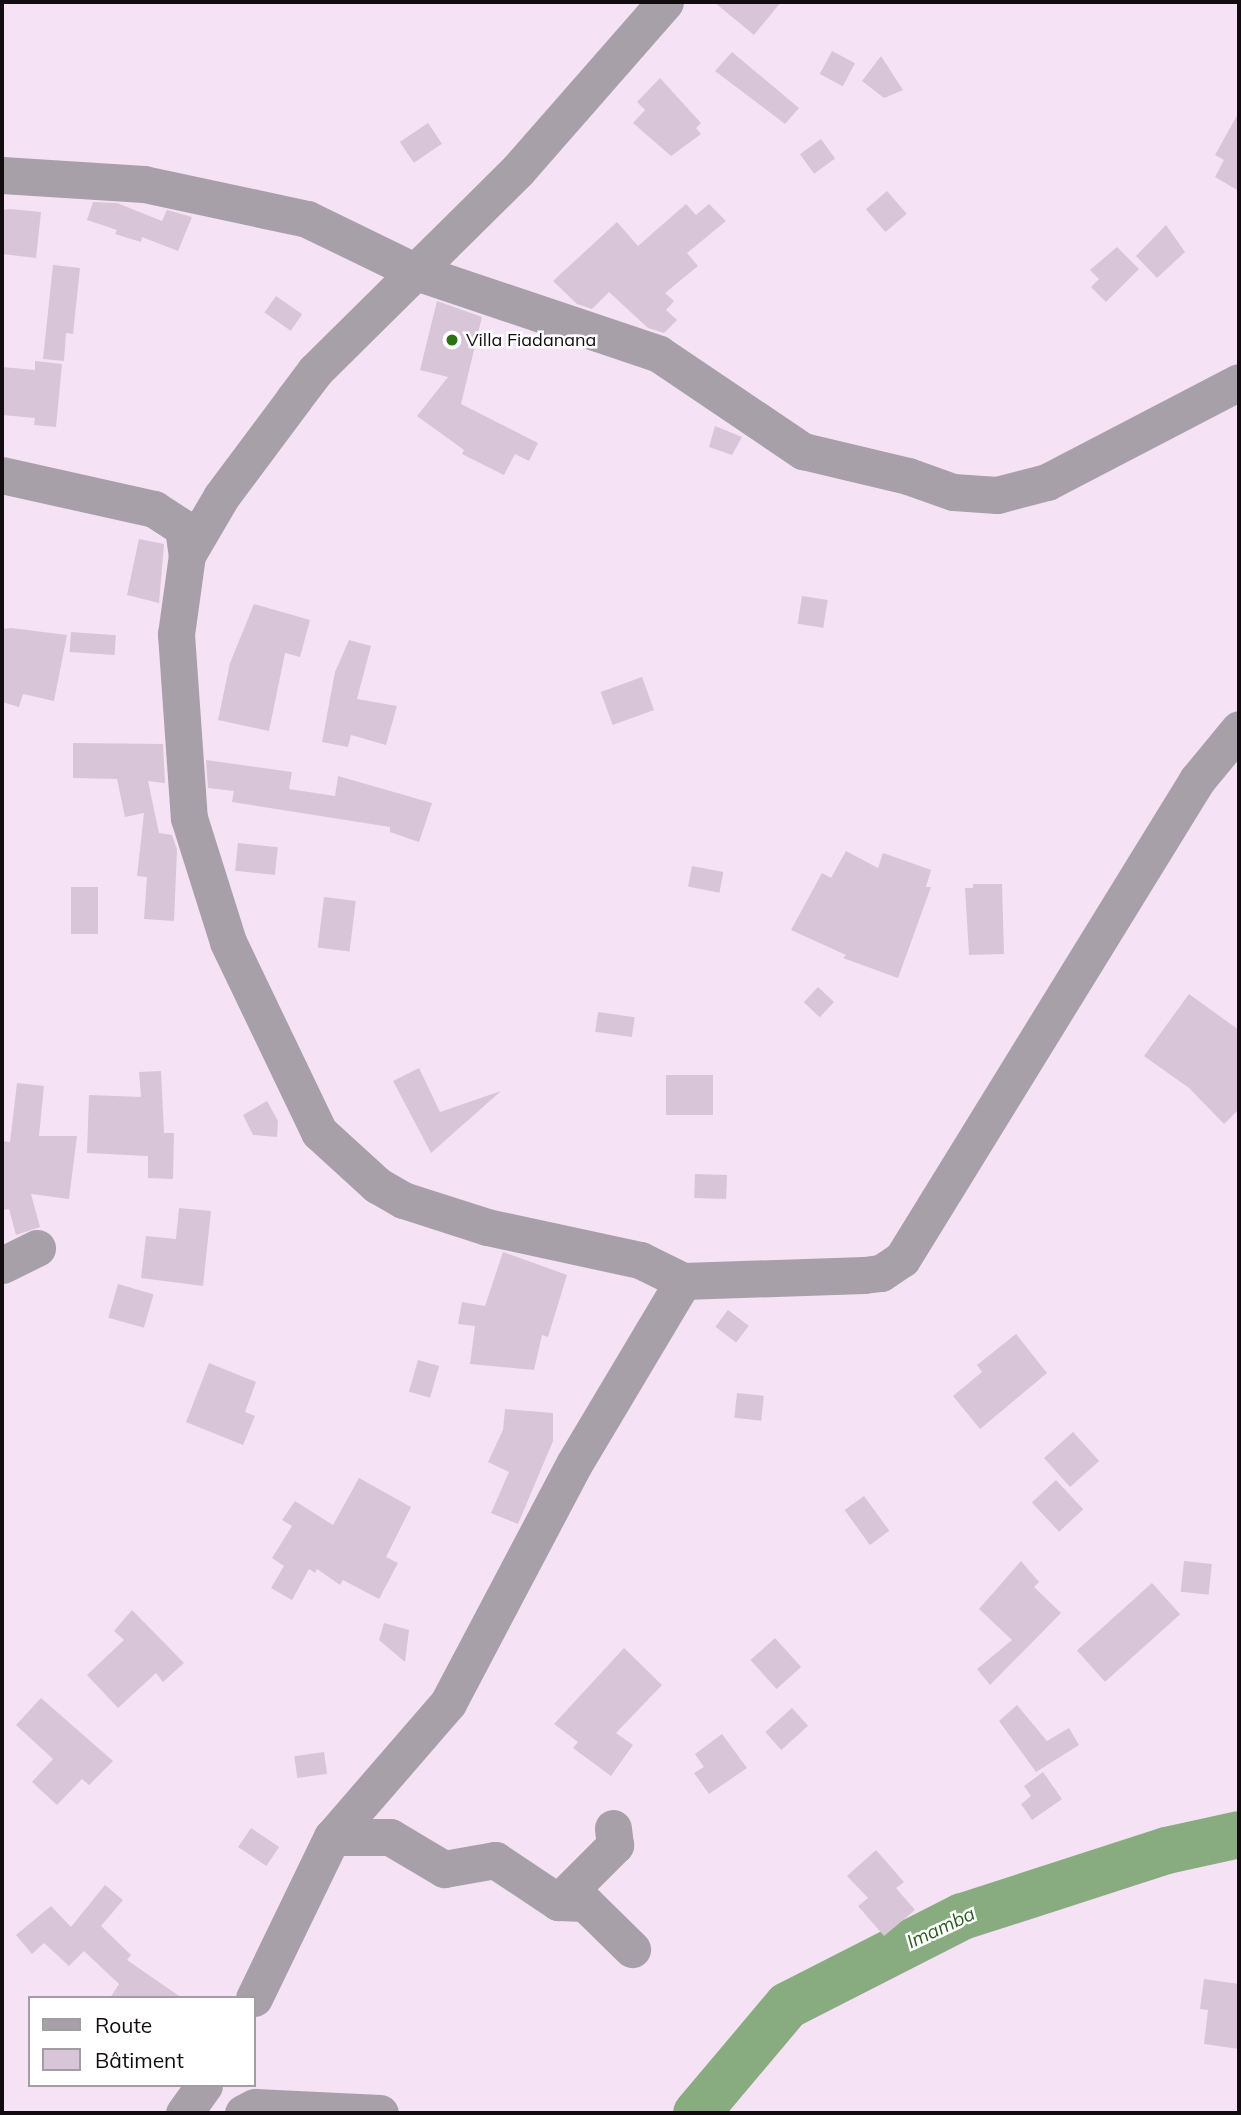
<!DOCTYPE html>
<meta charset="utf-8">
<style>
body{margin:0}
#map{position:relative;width:1241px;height:2115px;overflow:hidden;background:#f5e2f4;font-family:Mulish,sans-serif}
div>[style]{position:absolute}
.river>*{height:47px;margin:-23.5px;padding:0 23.5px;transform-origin:23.5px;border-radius:23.5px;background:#88ac80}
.building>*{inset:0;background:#d8c6d8;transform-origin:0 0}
.minor>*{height:37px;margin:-18.5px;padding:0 18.5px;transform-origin:18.5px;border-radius:18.5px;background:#a8a0a8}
.dots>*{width:19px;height:19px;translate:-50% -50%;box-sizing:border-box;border:4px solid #fff;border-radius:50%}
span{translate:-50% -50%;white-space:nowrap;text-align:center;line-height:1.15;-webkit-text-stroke:5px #fff;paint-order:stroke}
.poi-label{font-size:18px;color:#120c11}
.left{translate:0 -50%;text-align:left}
.water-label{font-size:19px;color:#2c5c20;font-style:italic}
.frame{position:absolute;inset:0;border:4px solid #120c11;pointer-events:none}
.legend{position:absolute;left:28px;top:1996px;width:228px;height:91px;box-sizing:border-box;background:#fff;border:2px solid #a09ea0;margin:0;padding:9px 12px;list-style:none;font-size:21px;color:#120c11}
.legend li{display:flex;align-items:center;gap:14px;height:35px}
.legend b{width:35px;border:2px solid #a09ea0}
</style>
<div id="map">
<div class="river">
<i style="left:696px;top:2113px;width:141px;rotate:-49.9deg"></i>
<i style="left:787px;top:2005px;width:196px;rotate:-27deg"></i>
<i style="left:962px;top:1916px;width:214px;rotate:-17.9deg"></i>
<i style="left:1166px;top:1850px;width:75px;rotate:-12.4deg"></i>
</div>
<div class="building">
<i style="clip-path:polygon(714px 2px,781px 2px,754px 35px)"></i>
<i style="left:832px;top:51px;width:26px;height:26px;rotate:28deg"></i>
<i style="clip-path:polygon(732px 52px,799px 108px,785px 124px,715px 71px)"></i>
<i style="clip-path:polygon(881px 56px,903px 90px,884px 98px,862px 81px)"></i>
<i style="clip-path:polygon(660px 78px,701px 123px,696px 128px,701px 134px,671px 156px,633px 123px,645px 110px,637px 102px)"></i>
<i style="clip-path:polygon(1239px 112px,1239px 191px,1215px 177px,1224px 160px,1215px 155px)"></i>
<i style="left:428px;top:123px;width:25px;height:34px;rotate:56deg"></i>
<i style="left:821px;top:139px;width:24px;height:26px;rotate:54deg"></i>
<i style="left:887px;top:191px;width:30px;height:28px;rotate:49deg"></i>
<i style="clip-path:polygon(93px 202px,117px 203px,162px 221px,167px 210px,192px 217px,178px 251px,142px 237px,141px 242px,115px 234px,117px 230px,87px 220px)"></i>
<i style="clip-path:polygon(686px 204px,696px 215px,709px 204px,726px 221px,687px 253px,698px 266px,665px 293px,674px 301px,666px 310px,677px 320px,664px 333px,648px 328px,609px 292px,592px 309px,577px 304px,553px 281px,617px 222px,638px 246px)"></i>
<i style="clip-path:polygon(10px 209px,41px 212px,36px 258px,2px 254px,2px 210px)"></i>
<i style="clip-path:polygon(1166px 225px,1185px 252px,1157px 278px,1136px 256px)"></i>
<i style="clip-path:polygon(1117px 247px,1139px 269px,1106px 302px,1091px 287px,1099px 279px,1090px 270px)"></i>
<i style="clip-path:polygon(53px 265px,80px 268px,73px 334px,66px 333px,64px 361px,43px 359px)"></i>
<i style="left:276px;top:296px;width:32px;height:20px;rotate:35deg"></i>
<i style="clip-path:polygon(437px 301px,482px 317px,461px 404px,538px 443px,529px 461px,515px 454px,504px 475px,462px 454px,464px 450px,417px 416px,448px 377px,420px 370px)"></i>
<i style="clip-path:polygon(35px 361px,62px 364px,56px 427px,34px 425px,35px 418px,2px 415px,2px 367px,35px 370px)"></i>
<i style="clip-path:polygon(715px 426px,742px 437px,732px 455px,709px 447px)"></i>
<i style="clip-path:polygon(139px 539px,164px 544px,159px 603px,127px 595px)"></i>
<i style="left:802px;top:596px;width:26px;height:28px;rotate:9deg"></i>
<i style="clip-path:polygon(254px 604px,310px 620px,300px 657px,285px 653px,269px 731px,218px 720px,230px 663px)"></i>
<i style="clip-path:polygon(11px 628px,67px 635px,54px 701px,23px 694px,19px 707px,2px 702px,2px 629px)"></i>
<i style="left:71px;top:632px;width:45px;height:20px;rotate:4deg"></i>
<i style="clip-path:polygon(349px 640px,371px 646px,357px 699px,397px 706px,386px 745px,351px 735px,348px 747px,322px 742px,335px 672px)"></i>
<i style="left:642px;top:677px;width:35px;height:44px;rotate:70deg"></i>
<i style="clip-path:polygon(73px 743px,163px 744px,165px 783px,148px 781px,159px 833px,172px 835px,177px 849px,174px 921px,144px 919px,147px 877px,137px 876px,144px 813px,125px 817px,117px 779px,73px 778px)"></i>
<i style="clip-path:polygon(206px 760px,292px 772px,289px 789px,335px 796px,338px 776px,432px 803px,419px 842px,390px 832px,390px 827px,232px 802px,234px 791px,208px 788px)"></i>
<i style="left:238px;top:843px;width:40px;height:28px;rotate:6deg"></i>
<i style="clip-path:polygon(846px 851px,878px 868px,883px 853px,931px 870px,926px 887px,931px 887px,898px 978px,843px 958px,846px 955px,791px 930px,822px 873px,831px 878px)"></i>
<i style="left:692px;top:866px;width:32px;height:21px;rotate:11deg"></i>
<i style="clip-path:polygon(973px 884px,1002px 884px,1004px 954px,969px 955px,965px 888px,973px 888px)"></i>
<i style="left:71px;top:887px;width:27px;height:47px"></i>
<i style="left:324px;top:897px;width:32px;height:51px;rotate:7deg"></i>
<i style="left:818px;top:987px;width:22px;height:21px;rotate:43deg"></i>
<i style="clip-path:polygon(1189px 994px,1239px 1030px,1239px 1109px,1224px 1124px,1189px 1088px,1144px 1056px)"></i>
<i style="left:598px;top:1012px;width:37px;height:20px;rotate:8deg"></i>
<i style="clip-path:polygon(419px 1068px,440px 1112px,501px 1091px,431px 1153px,393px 1081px)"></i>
<i style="clip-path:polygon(161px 1071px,164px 1133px,174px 1133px,173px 1179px,148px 1178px,148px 1156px,87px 1153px,89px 1095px,141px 1097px,139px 1072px)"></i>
<i style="left:666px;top:1075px;width:47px;height:40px"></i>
<i style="clip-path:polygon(17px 1083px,44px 1086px,39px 1136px,77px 1136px,69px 1199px,31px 1194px,40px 1227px,16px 1235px,9px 1209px,2px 1210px,2px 1141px,10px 1142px)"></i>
<i style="clip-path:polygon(267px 1101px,278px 1121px,277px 1137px,253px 1135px,243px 1115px)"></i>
<i style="left:695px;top:1174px;width:32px;height:24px;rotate:2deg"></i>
<i style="clip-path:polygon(179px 1208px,211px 1211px,203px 1286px,141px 1278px,146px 1236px,176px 1239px)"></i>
<i style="clip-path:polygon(503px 1252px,567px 1275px,548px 1337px,542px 1335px,534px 1370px,470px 1364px,475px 1326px,458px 1324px,462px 1302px,485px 1306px)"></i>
<i style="left:118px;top:1284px;width:37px;height:35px;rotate:16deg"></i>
<i style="left:728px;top:1310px;width:26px;height:21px;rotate:37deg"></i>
<i style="clip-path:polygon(1016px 1334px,1047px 1373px,980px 1429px,953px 1396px,982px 1372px,977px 1365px)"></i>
<i style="left:418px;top:1360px;width:22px;height:33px;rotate:16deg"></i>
<i style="clip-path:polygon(209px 1363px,256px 1382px,245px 1412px,255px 1416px,243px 1445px,186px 1422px)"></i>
<i style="left:737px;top:1393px;width:27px;height:25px;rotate:6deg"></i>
<i style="clip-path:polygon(505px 1409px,553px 1413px,553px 1441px,518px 1524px,491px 1513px,509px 1472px,488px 1462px,503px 1430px)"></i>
<i style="left:1073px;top:1432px;width:39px;height:39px;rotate:48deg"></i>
<i style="clip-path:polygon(359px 1478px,411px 1507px,386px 1557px,398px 1563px,379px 1599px,343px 1580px,340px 1585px,317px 1569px,315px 1573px,309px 1569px,292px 1600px,271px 1588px,284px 1566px,272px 1558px,292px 1526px,282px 1520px,295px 1501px,333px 1525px)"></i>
<i style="left:1056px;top:1480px;width:40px;height:33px;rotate:47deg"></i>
<i style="left:864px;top:1496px;width:43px;height:24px;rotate:54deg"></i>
<i style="clip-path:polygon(1021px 1561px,1039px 1582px,1034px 1587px,1061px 1613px,990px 1685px,977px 1669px,1012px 1640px,979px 1609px)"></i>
<i style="left:1184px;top:1561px;width:28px;height:31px;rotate:6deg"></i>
<i style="left:1152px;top:1583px;width:42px;height:101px;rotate:48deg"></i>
<i style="clip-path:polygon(132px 1610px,184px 1663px,163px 1682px,156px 1673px,118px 1708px,87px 1675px,124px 1640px,114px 1631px)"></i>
<i style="clip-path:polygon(384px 1623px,409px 1630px,405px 1662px,379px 1640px)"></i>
<i style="left:775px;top:1638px;width:39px;height:33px;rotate:48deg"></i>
<i style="clip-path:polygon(624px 1648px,662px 1685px,616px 1733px,633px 1745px,611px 1776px,573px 1748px,578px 1742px,554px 1724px)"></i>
<i style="clip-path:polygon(41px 1698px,113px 1761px,89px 1785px,82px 1779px,57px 1805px,32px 1782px,53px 1759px,16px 1725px)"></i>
<i style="clip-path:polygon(1017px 1705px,1047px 1741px,1069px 1728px,1079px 1745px,1036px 1772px,999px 1721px)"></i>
<i style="left:792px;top:1708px;width:24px;height:36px;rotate:48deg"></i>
<i style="clip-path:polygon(722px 1734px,747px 1768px,709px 1794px,694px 1773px,704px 1767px,695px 1754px)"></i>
<i style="left:324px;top:1752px;width:22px;height:30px;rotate:82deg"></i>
<i style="clip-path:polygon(1043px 1772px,1062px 1799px,1032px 1820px,1021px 1804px,1031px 1796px,1024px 1786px)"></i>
<i style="left:251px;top:1828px;width:34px;height:23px;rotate:34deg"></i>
<i style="clip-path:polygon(876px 1850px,904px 1882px,896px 1888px,915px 1910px,884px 1936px,858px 1906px,868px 1898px,847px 1876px)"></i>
<i style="clip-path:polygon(105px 1885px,123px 1900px,101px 1926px,131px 1955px,127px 1960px,182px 1998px,110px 1998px,119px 1984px,84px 1951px,69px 1966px,44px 1943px,32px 1954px,16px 1935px,51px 1906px,71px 1927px)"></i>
<i style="clip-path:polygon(1204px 1979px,1239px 1984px,1239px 2049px,1204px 2044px,1208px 2010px,1200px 2009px)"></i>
</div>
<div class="minor">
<i style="left:665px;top:2px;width:223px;rotate:131.2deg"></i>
<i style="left:518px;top:170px;width:286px;rotate:135.3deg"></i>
<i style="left:315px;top:371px;width:35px;rotate:127deg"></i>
<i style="left:294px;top:399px;width:122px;rotate:126.7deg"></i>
<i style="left:221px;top:497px;width:67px;rotate:120.4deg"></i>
<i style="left:187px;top:555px;width:80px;rotate:97.9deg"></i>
<i style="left:176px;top:634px;width:184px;rotate:86deg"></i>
<i style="left:189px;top:818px;width:130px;rotate:72.5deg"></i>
<i style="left:228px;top:942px;width:211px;rotate:64.4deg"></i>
<i style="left:319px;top:1132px;width:79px;rotate:42.4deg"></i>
<i style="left:377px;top:1185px;width:30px;rotate:30deg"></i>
<i style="left:403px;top:1200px;width:88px;rotate:17.8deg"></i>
<i style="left:487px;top:1227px;width:157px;rotate:12.2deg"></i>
<i style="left:640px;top:1260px;width:48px;rotate:26deg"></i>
<i style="left:2px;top:175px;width:142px;rotate:3.6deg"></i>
<i style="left:144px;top:184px;width:167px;rotate:12.1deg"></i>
<i style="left:307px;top:219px;width:121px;rotate:25.9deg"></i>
<i style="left:416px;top:272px;width:256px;rotate:18.6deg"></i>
<i style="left:659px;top:354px;width:174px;rotate:34deg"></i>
<i style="left:803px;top:451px;width:108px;rotate:13.4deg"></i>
<i style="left:908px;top:476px;width:48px;rotate:19.6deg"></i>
<i style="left:953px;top:492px;width:44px;rotate:3.9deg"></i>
<i style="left:997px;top:495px;width:52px;rotate:-14.6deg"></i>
<i style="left:1047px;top:482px;width:216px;rotate:-27.5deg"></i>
<i style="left:2px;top:475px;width:156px;rotate:12.6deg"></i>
<i style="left:154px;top:509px;width:35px;rotate:33deg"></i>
<i style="left:183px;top:528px;width:27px;rotate:82deg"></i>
<i style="left:2px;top:1265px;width:39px;rotate:-26deg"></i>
<i style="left:332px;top:1837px;width:58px"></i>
<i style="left:390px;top:1837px;width:63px;rotate:30.7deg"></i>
<i style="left:444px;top:1869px;width:52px;rotate:-10deg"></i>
<i style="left:495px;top:1860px;width:76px;rotate:33.7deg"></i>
<i style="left:558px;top:1902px;width:81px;rotate:-45deg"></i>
<i style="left:615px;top:1845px;width:17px;rotate:-97deg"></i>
<i style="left:558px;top:1902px;width:27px;rotate:2deg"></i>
<i style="left:585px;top:1903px;width:66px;rotate:44.4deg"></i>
<i style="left:254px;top:1998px;width:179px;rotate:-64.2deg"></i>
<i style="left:332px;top:1837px;width:177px;rotate:-49.1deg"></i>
<i style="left:448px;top:1703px;width:270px;rotate:-62.2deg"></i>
<i style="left:574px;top:1464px;width:213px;rotate:-59.2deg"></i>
<i style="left:683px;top:1281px;width:181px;rotate:-1.9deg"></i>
<i style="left:864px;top:1275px;width:17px;rotate:-7deg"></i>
<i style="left:881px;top:1273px;width:25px;rotate:-34deg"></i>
<i style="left:902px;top:1259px;width:563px;rotate:-58.37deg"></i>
<i style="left:1197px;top:780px;width:66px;rotate:-50.5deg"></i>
<i style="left:184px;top:2113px;width:34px;rotate:-54deg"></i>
<i style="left:243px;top:2113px;width:13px;rotate:-27deg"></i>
<i style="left:255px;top:2107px;width:125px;rotate:2.7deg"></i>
</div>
<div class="dots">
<i style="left:452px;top:340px;background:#2a7214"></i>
</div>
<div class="poi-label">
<span class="left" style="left:466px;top:340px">Villa Fiadanana</span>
</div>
<div class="water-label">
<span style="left:941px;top:1928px;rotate:-25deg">Imamba</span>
</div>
<div class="frame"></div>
<ul class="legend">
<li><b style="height:9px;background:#a8a0a8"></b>Route</li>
<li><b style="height:19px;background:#d8c6d8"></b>Bâtiment</li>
</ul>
</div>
